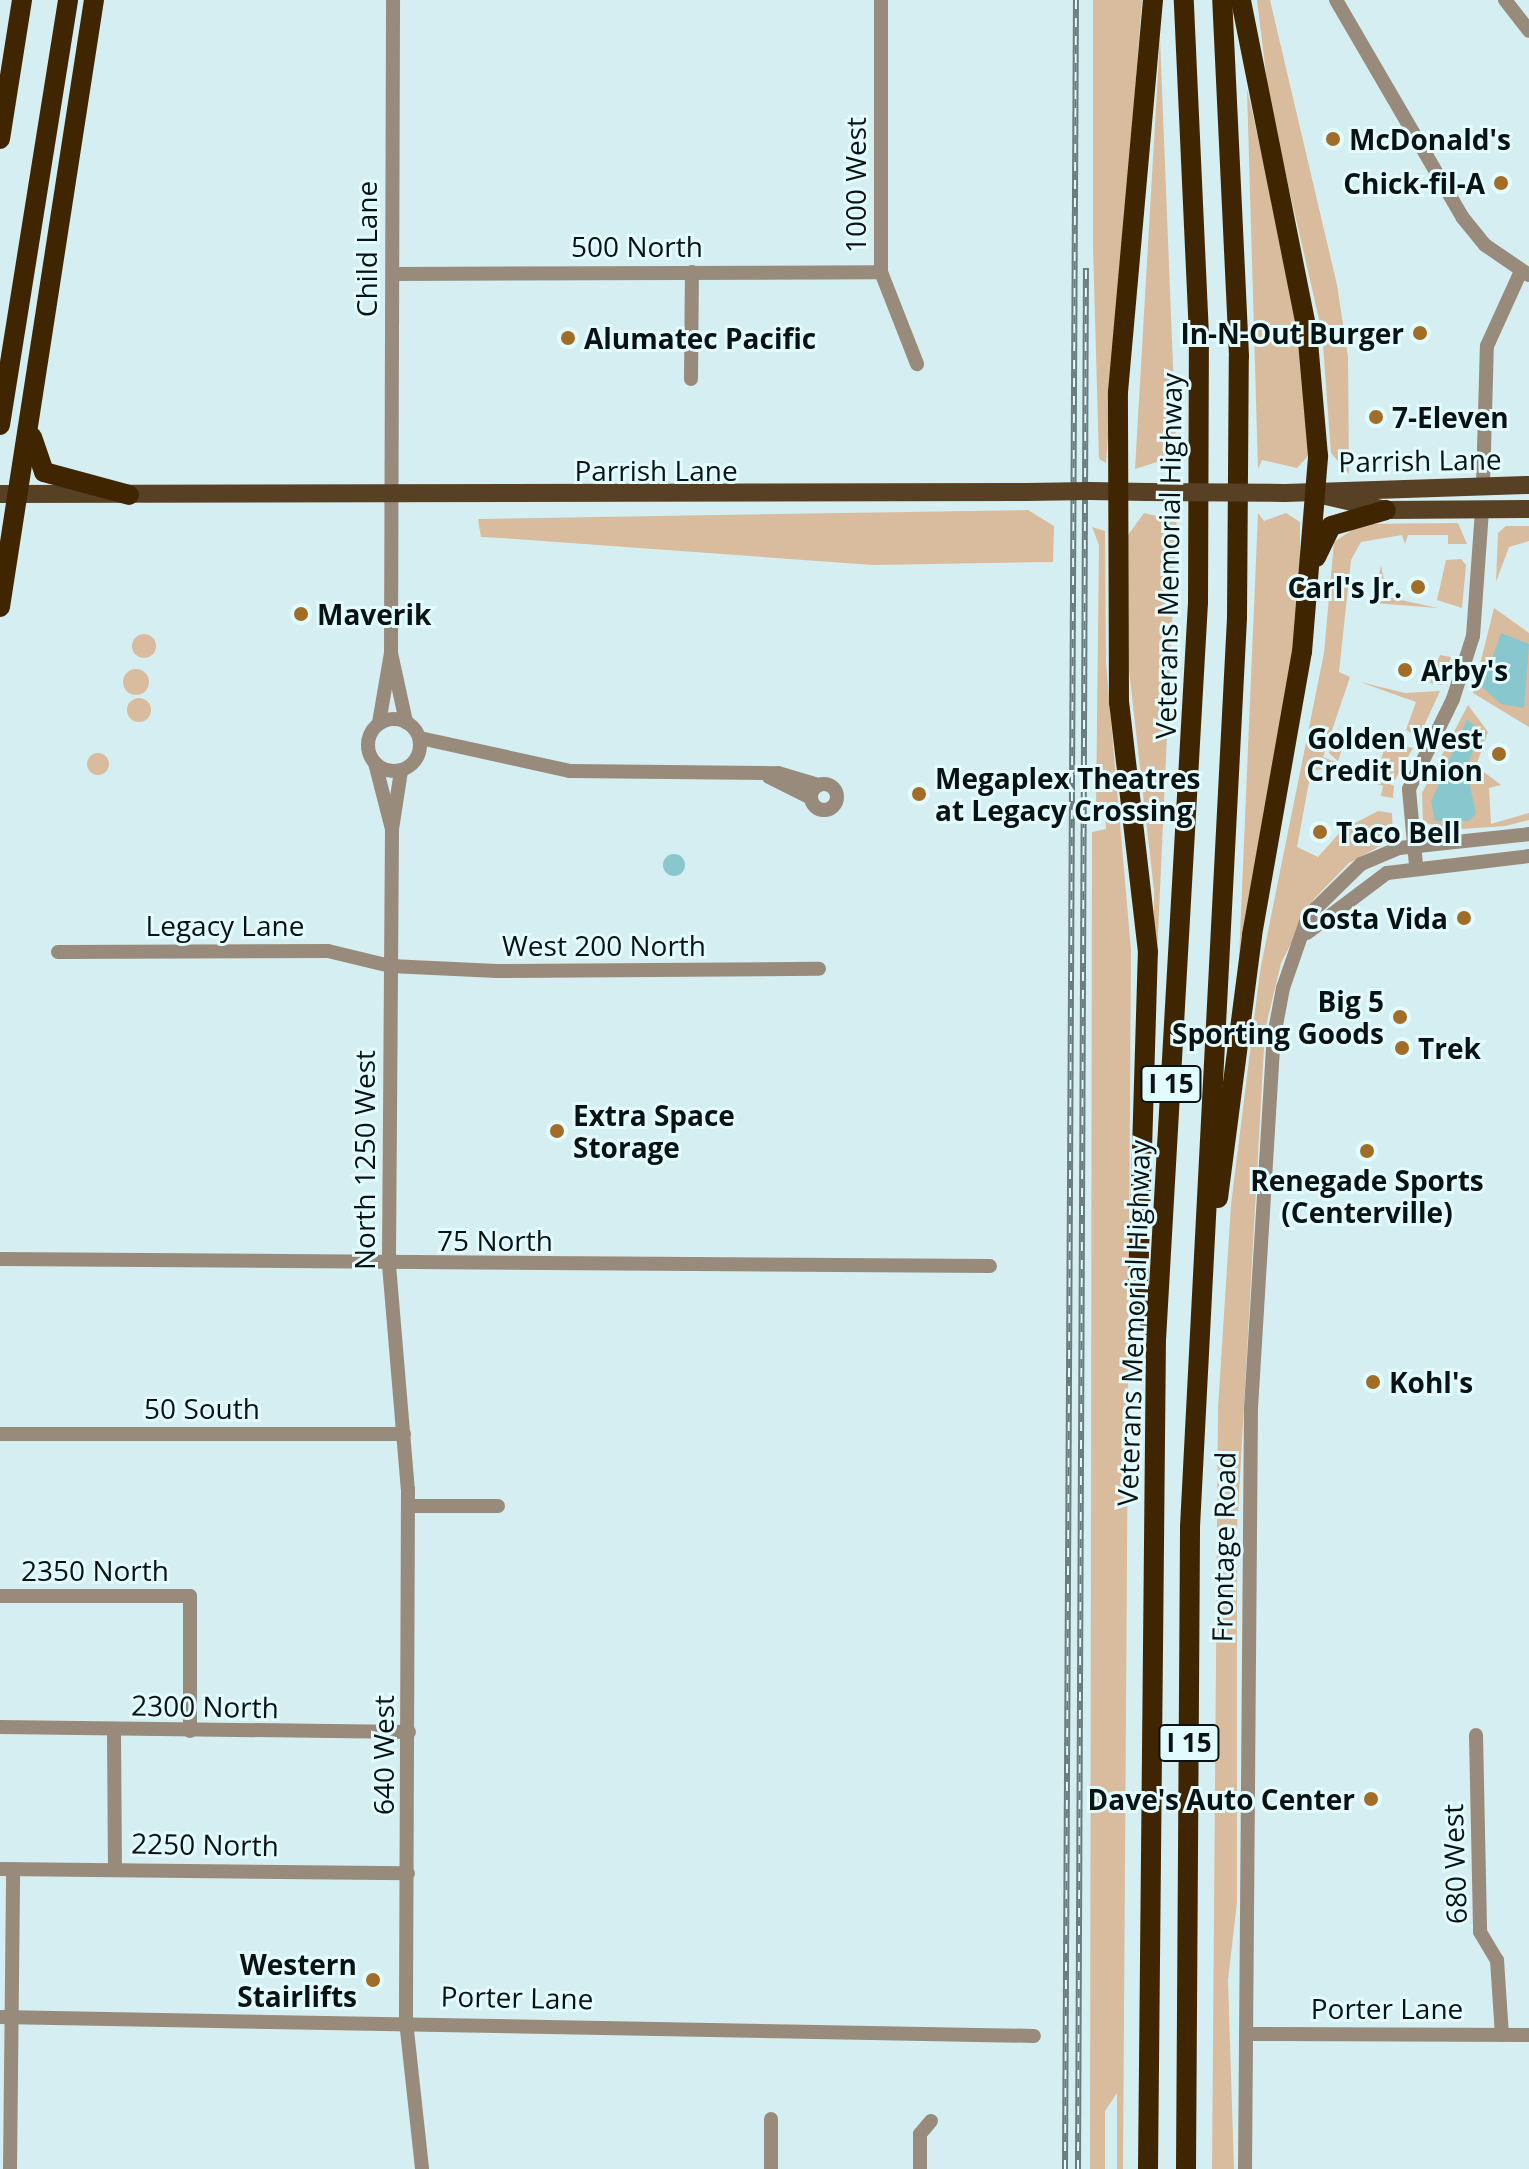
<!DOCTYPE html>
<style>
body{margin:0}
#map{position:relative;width:1529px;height:2169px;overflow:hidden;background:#d5eef1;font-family:"Open Sans",sans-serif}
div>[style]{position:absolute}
.green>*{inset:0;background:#d8bc9d}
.round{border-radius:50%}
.water>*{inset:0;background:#89c7cf}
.minor>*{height:14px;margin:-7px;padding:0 7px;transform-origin:7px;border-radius:7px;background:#998b7b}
.minor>.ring{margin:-7px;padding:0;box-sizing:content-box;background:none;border:14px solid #998b7b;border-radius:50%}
.major>*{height:18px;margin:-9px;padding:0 9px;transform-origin:9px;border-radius:9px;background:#574023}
.highway>*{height:20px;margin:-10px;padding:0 10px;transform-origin:10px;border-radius:10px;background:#402600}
.rail>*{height:6px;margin-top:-3px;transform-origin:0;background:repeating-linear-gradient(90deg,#e2fbfe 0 9px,#6b7c7e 0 18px);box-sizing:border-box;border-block:2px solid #6b7c7e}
.major-bridge>*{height:18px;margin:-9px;padding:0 9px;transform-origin:9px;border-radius:9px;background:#574023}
.dots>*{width:22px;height:22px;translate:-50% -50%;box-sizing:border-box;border:4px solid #e2fbfe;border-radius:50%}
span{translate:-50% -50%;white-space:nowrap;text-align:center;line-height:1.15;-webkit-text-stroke:6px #e2fbfe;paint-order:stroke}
.shield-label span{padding:2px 6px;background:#e2fbfe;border:2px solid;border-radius:6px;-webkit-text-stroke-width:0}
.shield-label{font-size:26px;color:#0a1314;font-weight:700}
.poi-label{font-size:28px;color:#0a1314;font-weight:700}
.left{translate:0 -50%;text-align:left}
.right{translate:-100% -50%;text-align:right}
.street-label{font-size:28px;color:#0a1314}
</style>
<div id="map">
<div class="green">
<i style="clip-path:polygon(1093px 0,1142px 0,1106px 463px,1099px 459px,1093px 247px)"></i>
<i style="clip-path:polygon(1257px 0,1270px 0,1337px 285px,1348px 357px,1349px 474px,1331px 453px,1322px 332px,1270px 106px)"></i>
<i style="clip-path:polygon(1160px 38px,1177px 468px,1173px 457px,1135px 469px)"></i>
<i style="clip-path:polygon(1247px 89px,1298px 314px,1309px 455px,1297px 468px,1262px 460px,1258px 469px)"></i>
<i style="clip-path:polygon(1028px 510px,1054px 526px,1053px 562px,873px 565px,502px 538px,481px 537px,478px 519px)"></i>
<i style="clip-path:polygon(1144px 513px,1173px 520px,1177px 513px,1154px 1023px,1154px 890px,1127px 653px,1128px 535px)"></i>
<i style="clip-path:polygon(1258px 513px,1264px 521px,1286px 513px,1300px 522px,1300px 606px,1238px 983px)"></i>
<i style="clip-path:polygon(1458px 523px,1467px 544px,1448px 544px,1448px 535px,1408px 535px,1405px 544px,1402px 535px,1361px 542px,1351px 560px,1339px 672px,1350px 677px,1323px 757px,1394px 786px,1393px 798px,1381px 796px,1383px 786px,1328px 768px,1311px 771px,1297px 847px,1318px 857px,1342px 830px,1378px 811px,1392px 813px,1393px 839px,1349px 863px,1314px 899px,1281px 963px,1265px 1030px,1237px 1530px,1237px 1902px,1228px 1980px,1234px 2169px,1212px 2169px,1218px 1408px,1231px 1205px,1260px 971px,1324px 653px,1334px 542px,1361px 524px)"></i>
<i style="clip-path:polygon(1506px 526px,1529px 526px,1529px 541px,1509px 547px,1496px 582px,1498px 533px)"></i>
<i style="clip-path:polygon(1092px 527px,1105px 531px,1106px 663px,1131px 950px,1123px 2169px,1117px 2169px,1117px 2093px,1105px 2111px,1105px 2169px,1090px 2169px,1092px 832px,1106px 829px,1105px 809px,1096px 809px,1099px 545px)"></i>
<i style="clip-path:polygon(1461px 559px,1466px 565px,1462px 608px,1437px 600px,1446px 560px)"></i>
<i style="clip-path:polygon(1381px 565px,1387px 597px,1438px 608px,1374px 603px)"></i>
<i style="clip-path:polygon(1494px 608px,1529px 633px,1529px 727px,1473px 693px)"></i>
<i class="round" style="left:132px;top:634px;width:24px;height:24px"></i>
<i style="clip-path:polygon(1440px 655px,1451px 657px,1442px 685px,1430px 683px)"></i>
<i class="round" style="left:123px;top:669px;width:26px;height:26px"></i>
<i style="clip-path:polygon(1360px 682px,1405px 693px,1440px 691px,1419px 737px,1406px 730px,1416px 702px)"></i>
<i class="round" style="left:127px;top:698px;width:24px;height:24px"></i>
<i style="clip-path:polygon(1468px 705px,1488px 732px,1476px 766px,1501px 785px,1489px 788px,1491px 824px,1529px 813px,1529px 820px,1505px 826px,1447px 830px,1423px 822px,1422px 793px)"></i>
<i style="clip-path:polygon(1340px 725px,1337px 737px,1345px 740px,1338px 761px,1329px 753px)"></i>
<i style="clip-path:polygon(1400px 745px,1413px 748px,1395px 780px,1377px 774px,1384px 749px)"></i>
<i class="round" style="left:87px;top:753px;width:22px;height:22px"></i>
</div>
<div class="water">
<i style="clip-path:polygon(1501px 633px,1529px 644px,1524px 708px,1501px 704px,1482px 687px)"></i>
<i style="clip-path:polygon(1467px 719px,1481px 732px,1466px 768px,1476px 814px,1468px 821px,1435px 821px,1431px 802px)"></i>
<i class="round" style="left:663px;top:854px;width:22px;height:22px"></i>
</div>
<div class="minor">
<i style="left:881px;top:0;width:272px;rotate:90deg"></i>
<i style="left:881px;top:272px;width:99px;rotate:68.6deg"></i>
<i style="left:1336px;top:0;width:252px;rotate:59.8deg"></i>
<i style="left:1463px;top:218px;width:35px;rotate:51deg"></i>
<i style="left:1485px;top:245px;width:53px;rotate:34.3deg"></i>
<i style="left:1505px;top:0;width:39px;rotate:52deg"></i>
<i style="left:393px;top:274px;width:488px;rotate:-0.2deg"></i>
<i style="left:691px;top:379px;width:107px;rotate:-89.5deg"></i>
<i style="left:1483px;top:485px;width:139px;rotate:-88.4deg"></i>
<i style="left:1487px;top:346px;width:82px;rotate:-65.6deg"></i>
<i style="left:391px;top:653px;width:71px;rotate:77.7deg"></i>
<i class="ring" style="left:368px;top:719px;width:38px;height:38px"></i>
<i style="left:379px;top:723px;width:71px;rotate:-80.3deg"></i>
<i style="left:391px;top:653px;width:653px;rotate:-89.82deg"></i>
<i style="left:420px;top:738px;width:154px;rotate:12.4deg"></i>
<i style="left:570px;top:771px;width:208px;rotate:0.6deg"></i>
<i style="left:778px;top:773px;width:42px;rotate:16.7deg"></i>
<i style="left:375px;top:763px;width:68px;rotate:75.6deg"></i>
<i style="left:401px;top:771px;width:59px;rotate:98.8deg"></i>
<i style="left:392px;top:829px;width:436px;rotate:90.4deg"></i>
<i style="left:389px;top:1265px;width:225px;rotate:85.2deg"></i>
<i style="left:408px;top:1489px;width:532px;rotate:90.22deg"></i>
<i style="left:406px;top:2021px;width:149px;rotate:83.8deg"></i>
<i style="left:769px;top:777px;width:47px;rotate:26.6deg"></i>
<i class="ring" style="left:811px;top:784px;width:12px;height:12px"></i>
<i style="left:1416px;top:865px;width:76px;rotate:-95.3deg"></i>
<i style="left:1409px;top:789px;width:100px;rotate:-63.9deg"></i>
<i style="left:1453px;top:699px;width:66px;rotate:-72.4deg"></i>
<i style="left:1473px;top:636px;width:127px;rotate:-85.9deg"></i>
<i style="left:1307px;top:933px;width:100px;rotate:-36.9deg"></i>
<i style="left:1387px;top:873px;width:143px;rotate:-6.8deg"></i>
<i style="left:58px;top:952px;width:270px;rotate:-0.2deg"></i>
<i style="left:328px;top:951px;width:64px;rotate:13.6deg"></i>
<i style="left:390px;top:966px;width:107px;rotate:2.7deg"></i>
<i style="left:497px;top:971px;width:322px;rotate:-0.4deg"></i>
<i style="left:0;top:1259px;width:990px;rotate:0.41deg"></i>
<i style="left:0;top:1434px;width:404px"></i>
<i style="left:408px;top:1506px;width:90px"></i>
<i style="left:0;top:1596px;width:190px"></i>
<i style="left:190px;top:1596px;width:135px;rotate:90deg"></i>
<i style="left:0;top:1727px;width:409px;rotate:0.7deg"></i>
<i style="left:114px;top:1732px;width:136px;rotate:89.6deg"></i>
<i style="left:1476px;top:1735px;width:197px;rotate:88.8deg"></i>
<i style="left:1480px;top:1932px;width:33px;rotate:59deg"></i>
<i style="left:1497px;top:1960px;width:75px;rotate:86.2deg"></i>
<i style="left:0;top:1869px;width:408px;rotate:0.6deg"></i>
<i style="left:0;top:2017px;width:1034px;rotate:1.05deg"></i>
<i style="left:1246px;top:2034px;width:283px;rotate:0.2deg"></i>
<i style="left:10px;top:2169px;width:300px;rotate:-89.4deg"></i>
<i style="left:771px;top:2169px;width:50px;rotate:-90deg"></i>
<i style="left:920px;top:2169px;width:35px;rotate:-90deg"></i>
<i style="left:920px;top:2134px;width:17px;rotate:-50deg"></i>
<i style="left:1245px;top:2169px;width:761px;rotate:-89.55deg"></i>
<i style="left:1251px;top:1408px;width:373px;rotate:-86.5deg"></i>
<i style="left:1274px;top:1036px;width:49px;rotate:-79.4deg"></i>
<i style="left:1283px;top:988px;width:76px;rotate:-70.9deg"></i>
<i style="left:1308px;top:916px;width:74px;rotate:-44.5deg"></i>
<i style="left:1361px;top:864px;width:41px;rotate:-22.8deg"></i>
<i style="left:1399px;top:848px;width:131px;rotate:-6.1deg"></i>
</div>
<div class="major">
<i style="left:1090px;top:491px;width:57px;rotate:1deg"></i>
<i style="left:1285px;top:493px;width:244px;rotate:-1.9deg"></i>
<i style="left:1313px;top:493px;width:75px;rotate:13.1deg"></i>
<i style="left:1386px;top:510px;width:143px;rotate:-0.4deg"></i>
<i style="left:0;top:494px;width:1026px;rotate:-0.11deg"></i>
</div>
<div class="highway">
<i style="left:0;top:139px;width:141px;rotate:-81deg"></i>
<i style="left:0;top:425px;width:430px;rotate:-80.9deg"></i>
<i style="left:32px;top:437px;width:37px;rotate:71deg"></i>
<i style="left:44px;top:472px;width:88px;rotate:15.1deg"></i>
<i style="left:1316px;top:557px;width:34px;rotate:-64deg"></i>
<i style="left:1331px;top:526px;width:57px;rotate:-16.2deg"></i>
<i style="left:0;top:607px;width:614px;rotate:-81.2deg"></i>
<i style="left:1218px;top:1198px;width:265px;rotate:-82.6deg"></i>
<i style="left:1252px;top:935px;width:287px;rotate:-80deg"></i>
<i style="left:1302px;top:652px;width:197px;rotate:-85.3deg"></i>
<i style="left:1318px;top:456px;width:125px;rotate:-95deg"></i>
<i style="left:1307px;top:331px;width:338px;rotate:-101.3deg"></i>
<i style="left:1151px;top:1326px;width:43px;rotate:-107.6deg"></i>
<i style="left:1138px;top:1285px;width:333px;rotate:-88.3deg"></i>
<i style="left:1148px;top:952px;width:251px;rotate:-96.6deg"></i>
<i style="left:1119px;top:703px;width:311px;rotate:-90.2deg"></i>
<i style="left:1118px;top:392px;width:394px;rotate:-84.9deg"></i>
<i style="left:1148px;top:2169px;width:829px;rotate:-89.45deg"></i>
<i style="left:1156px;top:1340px;width:739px;rotate:-86.74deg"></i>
<i style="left:1198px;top:602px;width:266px;rotate:-89.8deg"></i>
<i style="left:1199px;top:336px;width:336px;rotate:-92.6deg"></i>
<i style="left:1186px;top:2169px;width:642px;rotate:-89.64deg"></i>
<i style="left:1190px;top:1527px;width:911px;rotate:-87.04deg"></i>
<i style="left:1237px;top:617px;width:261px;rotate:-89.6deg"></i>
<i style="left:1239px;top:356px;width:356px;rotate:-92.7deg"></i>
</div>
<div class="rail">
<i style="left:1065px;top:2169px;width:2169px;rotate:-89.71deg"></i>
<i style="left:1078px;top:2169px;width:1901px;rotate:-89.76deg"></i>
</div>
<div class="major-bridge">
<i style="left:1026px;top:492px;width:64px;rotate:-0.9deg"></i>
<i style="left:1147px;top:492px;width:138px;rotate:0.4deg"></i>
</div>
<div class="dots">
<i style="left:1333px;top:139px;background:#a26e27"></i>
<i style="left:1501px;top:183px;background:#a26e27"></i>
<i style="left:1420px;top:333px;background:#a26e27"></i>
<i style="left:568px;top:338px;background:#a26e27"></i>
<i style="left:1376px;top:417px;background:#a26e27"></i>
<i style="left:1418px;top:587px;background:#a26e27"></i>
<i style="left:301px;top:614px;background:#a26e27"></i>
<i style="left:1405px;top:670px;background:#a26e27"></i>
<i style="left:1499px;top:754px;background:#a26e27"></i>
<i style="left:919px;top:794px;background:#a26e27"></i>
<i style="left:1320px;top:832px;background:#a26e27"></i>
<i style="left:1464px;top:918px;background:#a26e27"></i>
<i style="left:1400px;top:1017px;background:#a26e27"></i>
<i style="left:1402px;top:1048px;background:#a26e27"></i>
<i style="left:557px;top:1131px;background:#a26e27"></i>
<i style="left:1367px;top:1151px;background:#a26e27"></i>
<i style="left:1373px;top:1382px;background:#a26e27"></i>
<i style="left:1371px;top:1799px;background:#a26e27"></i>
<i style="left:373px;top:1980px;background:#a26e27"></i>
</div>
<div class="shield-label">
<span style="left:1171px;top:1084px">I 15</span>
<span style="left:1189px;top:1743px">I 15</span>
</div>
<div class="poi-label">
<span class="left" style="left:1349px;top:139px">McDonald's</span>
<span class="right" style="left:1485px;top:183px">Chick-fil-A</span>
<span class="right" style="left:1404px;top:333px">In-N-Out Burger</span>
<span class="left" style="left:584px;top:338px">Alumatec Pacific</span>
<span class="left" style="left:1392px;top:417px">7-Eleven</span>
<span class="right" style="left:1402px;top:587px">Carl's Jr.</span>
<span class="left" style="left:317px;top:614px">Maverik</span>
<span class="left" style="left:1421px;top:670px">Arby's</span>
<span class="right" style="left:1483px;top:754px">Golden West<br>Credit Union</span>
<span class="left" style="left:935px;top:794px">Megaplex Theatres<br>at Legacy Crossing</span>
<span class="left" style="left:1336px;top:832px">Taco Bell</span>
<span class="right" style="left:1448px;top:918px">Costa Vida</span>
<span class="right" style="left:1384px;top:1017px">Big 5<br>Sporting Goods</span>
<span class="left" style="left:1418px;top:1048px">Trek</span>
<span class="left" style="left:573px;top:1131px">Extra Space<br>Storage</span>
<span style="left:1367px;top:1196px">Renegade Sports<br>(Centerville)</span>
<span class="left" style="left:1389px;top:1382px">Kohl's</span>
<span class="right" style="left:1355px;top:1799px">Dave's Auto Center</span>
<span class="right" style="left:357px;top:1980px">Western<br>Stairlifts</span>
</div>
<div class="street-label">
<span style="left:855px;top:185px;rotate:-90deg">1000 West</span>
<span style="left:637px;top:246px">500 North</span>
<span style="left:366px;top:249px;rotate:-90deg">Child Lane</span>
<span style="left:1420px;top:460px;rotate:-1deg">Parrish Lane</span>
<span style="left:656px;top:470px">Parrish Lane</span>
<span style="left:1168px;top:556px;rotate:-89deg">Veterans Memorial Highway</span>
<span style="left:225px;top:925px">Legacy Lane</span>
<span style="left:604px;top:945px">West 200 North</span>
<span style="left:364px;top:1160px;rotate:-90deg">North 1250 West</span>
<span style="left:495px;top:1240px">75 North</span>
<span style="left:1133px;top:1323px;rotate:-88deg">Veterans Memorial Highway</span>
<span style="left:202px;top:1408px">50 South</span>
<span style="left:1223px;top:1547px;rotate:-89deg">Frontage Road</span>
<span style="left:95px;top:1570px">2350 North</span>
<span style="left:205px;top:1706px;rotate:1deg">2300 North</span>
<span style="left:383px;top:1755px;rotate:-90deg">640 West</span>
<span style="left:205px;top:1844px;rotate:1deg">2250 North</span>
<span style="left:1454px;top:1864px;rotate:-92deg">680 West</span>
<span style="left:517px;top:1997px;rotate:1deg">Porter Lane</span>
<span style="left:1387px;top:2008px">Porter Lane</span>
</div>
</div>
